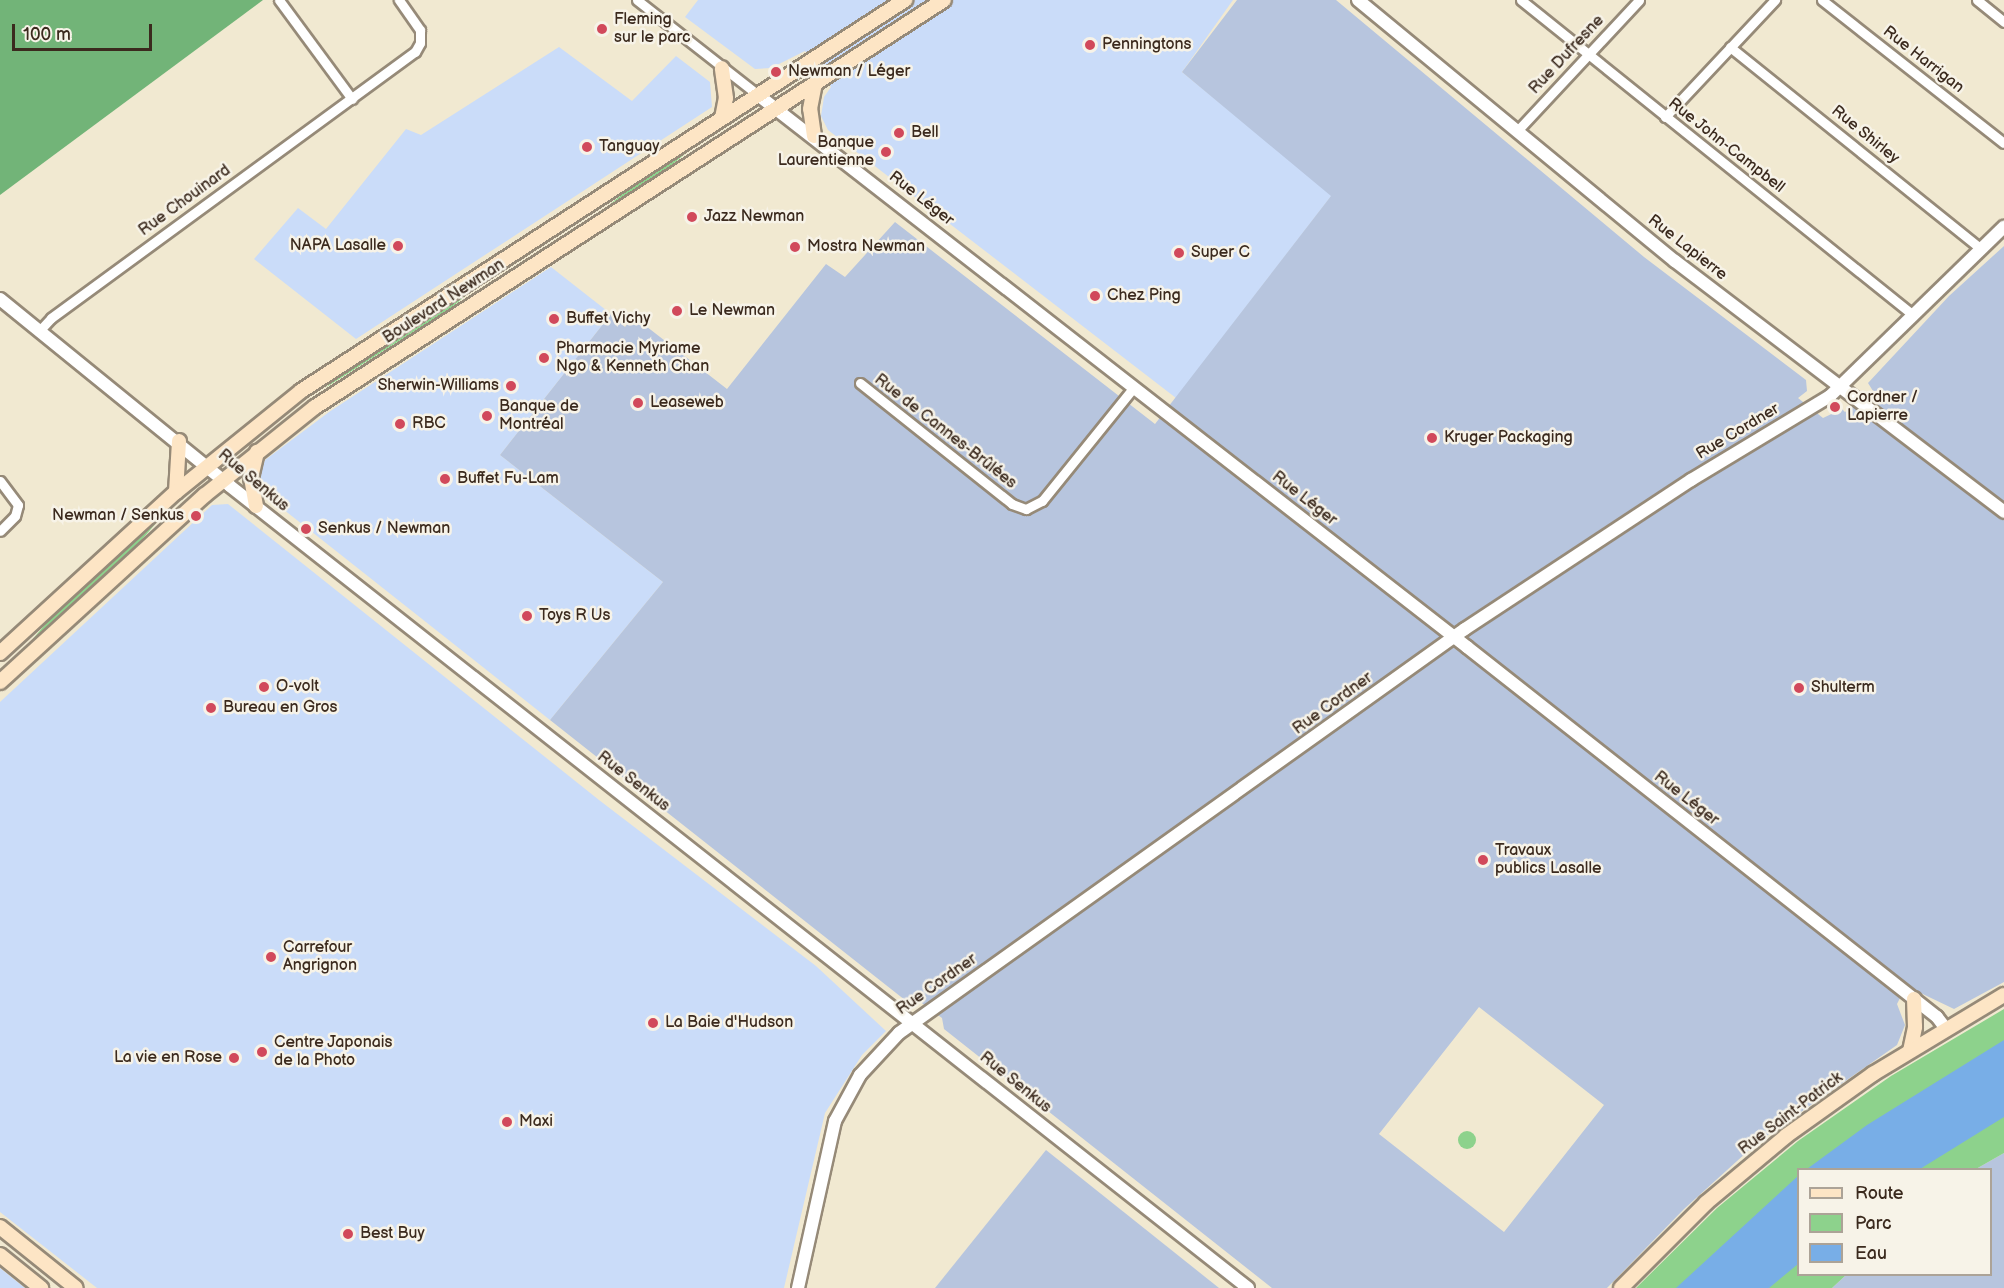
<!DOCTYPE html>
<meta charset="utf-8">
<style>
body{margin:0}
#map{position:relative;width:2004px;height:1288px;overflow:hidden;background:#f1e9d1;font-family:"Balsamiq Sans",sans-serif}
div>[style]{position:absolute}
.built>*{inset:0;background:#cadcf9}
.industrial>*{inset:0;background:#b7c5de}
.green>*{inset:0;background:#8dd28c}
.round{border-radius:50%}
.forest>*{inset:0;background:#72b478}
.water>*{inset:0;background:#78aee7}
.roads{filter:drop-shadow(2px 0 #968a78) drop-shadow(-2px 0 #968a78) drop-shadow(0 2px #968a78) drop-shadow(0 -2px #968a78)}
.minor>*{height:9px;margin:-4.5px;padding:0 4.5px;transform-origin:4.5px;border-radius:4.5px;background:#fff}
.tertiary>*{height:12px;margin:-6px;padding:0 6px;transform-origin:6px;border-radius:6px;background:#fff}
.secondary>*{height:14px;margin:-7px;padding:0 7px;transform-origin:7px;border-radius:7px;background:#fde5c5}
.dots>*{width:16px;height:16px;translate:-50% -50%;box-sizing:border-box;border:3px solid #f7f3e8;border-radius:50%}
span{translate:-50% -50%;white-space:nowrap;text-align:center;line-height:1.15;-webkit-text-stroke:5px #f7f3e8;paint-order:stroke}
.poi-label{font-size:16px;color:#3b2a1e}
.left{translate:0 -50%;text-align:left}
.right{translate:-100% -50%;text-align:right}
.street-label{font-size:16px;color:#3b2a1e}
.legend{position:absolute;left:1797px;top:1168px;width:195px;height:108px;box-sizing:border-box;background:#f7f3e8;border:2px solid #aca397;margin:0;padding:8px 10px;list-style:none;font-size:18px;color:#3b2a1e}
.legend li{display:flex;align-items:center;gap:12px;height:30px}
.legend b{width:30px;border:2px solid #aca397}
.scale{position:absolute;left:12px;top:24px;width:140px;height:27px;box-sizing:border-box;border:3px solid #3b2a1e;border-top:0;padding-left:8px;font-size:18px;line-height:21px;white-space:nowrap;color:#3b2a1e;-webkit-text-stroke:4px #f7f3e8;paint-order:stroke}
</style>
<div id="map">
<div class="built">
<i style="clip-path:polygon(698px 0,1233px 0,1182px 72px,1332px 195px,1176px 398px,828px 130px,821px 116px,824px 97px,831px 87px,805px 51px,771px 68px,755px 69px,685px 17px)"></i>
<i style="clip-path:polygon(559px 47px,632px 101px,676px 56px,710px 82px,712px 107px,356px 339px,254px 259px,298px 208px,326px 229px,406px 129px,421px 135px)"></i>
<i style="clip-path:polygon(551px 267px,611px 314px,500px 455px,663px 582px,550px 720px,269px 498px,258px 476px,265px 460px,329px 412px)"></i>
<i style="clip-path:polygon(228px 504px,599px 800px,816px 966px,886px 1031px,862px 1055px,825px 1113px,784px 1288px,97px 1288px,0 1212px,0 702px,212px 505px)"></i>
<i style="clip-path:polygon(0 1268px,25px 1288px,0 1288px)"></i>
</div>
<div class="industrial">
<i style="clip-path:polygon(evenodd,1237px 0,1336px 0,1644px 257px,1806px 380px,1807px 391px,1798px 398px,1823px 418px,1842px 409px,1845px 412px,1873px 391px,1868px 383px,1949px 296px,2004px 246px,2004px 982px,1954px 1009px,1906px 986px,1897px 1004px,1905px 1025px,1897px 1045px,1758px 1142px,1684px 1209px,1607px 1288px,1272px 1288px,944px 1029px,942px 1018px,919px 1001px,910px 1004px,550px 720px,663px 582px,500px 455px,611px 314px,625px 327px,633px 316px,727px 389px,826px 264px,845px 277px,895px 222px,1155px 424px,1331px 196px,1182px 72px,1237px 0,1479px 1007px,1604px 1105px,1504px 1232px,1379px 1134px,1479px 1007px)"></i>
<i style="clip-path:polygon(1046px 1150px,1219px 1288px,935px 1288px)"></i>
<i style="clip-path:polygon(2004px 1153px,2004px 1288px,1832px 1288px,1846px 1275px,1990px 1274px,1990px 1170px,1976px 1169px)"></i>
</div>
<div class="green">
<i style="clip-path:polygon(699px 142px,666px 170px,609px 205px,641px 179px)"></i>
<i style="clip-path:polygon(483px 281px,451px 308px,325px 388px,349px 368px)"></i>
<i style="clip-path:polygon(157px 522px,132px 551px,31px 641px,56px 612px)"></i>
<i style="clip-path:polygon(2004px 1009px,2004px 1153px,1976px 1169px,1798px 1170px,1798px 1274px,1846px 1275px,1832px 1288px,1636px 1288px,1717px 1208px,1798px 1141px,1891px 1076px)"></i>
<i class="round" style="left:1458px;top:1131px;width:18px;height:18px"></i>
</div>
<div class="forest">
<i style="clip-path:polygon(0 0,263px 0,0 195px)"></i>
</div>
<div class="water">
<i style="clip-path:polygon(2004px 1040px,2004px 1117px,1920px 1169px,1807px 1169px,1867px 1125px)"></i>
<i style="clip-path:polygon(1798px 1176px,1798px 1264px,1769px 1288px,1676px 1288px)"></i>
</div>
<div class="roads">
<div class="minor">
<i style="left:279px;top:0;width:123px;rotate:53.6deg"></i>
<i style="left:637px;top:0;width:154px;rotate:38.1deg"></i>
<i style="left:1521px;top:0;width:503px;rotate:38.78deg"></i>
<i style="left:1822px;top:0;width:231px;rotate:38.2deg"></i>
<i style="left:1977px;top:0;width:35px;rotate:39deg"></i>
<i style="left:1730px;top:47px;width:321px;rotate:38.8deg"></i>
<i style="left:1665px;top:117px;width:161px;rotate:-46.8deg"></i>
<i style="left:1517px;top:131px;width:179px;rotate:-47deg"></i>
<i style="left:40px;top:330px;width:16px;rotate:-47deg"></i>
<i style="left:51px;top:318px;width:451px;rotate:-36.2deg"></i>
<i style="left:415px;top:52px;width:10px;rotate:-61deg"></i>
<i style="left:420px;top:43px;width:13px;rotate:-90deg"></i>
<i style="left:420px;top:30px;width:37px;rotate:-125deg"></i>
<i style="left:860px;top:383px;width:194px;rotate:38.5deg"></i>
<i style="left:1012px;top:504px;width:15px;rotate:20deg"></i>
<i style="left:1026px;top:509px;width:18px;rotate:-27deg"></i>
<i style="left:1042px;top:501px;width:146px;rotate:-51.1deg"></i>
<i style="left:0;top:481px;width:30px;rotate:53deg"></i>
<i style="left:18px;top:505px;width:11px;rotate:105deg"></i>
<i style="left:15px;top:516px;width:21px;rotate:135deg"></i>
</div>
<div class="tertiary">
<i style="left:1358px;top:0;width:411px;rotate:39.5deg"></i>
<i style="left:1675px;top:261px;width:414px;rotate:37.3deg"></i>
<i style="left:758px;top:95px;width:899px;rotate:37.9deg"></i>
<i style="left:1467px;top:647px;width:598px;rotate:38.21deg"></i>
<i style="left:1937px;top:1017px;width:15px;rotate:53deg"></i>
<i style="left:0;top:299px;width:296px;rotate:39.1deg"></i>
<i style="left:230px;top:486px;width:1296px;rotate:38.23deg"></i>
<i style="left:798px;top:1288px;width:171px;rotate:-77.5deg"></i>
<i style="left:835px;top:1121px;width:52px;rotate:-61.5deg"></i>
<i style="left:860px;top:1075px;width:57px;rotate:-47.1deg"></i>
<i style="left:899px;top:1033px;width:695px;rotate:-35.52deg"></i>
<i style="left:1465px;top:629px;width:271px;rotate:-33.4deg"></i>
<i style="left:1691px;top:480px;width:162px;rotate:-31.1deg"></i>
<i style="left:1830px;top:396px;width:243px;rotate:-44.2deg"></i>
</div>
<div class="secondary">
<i style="left:722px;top:118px;width:20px;rotate:-79deg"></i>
<i style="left:726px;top:98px;width:30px;rotate:-98deg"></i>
<i style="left:814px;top:136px;width:27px;rotate:-98deg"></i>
<i style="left:810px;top:109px;width:26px;rotate:-79deg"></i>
<i style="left:176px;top:492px;width:51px;rotate:-86.6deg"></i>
<i style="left:256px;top:506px;width:28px;rotate:-100deg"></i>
<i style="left:251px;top:478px;width:27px;rotate:-77deg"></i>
<i style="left:0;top:653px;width:239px;rotate:-42.5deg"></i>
<i style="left:176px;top:492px;width:161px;rotate:-38.9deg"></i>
<i style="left:301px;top:391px;width:720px;rotate:-32.92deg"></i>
<i style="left:0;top:682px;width:277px;rotate:-42.4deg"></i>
<i style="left:205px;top:495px;width:141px;rotate:-38.7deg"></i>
<i style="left:315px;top:407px;width:749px;rotate:-32.91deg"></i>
<i style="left:1910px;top:1051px;width:25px;rotate:-78deg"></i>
<i style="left:1915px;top:1027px;width:28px;rotate:-92deg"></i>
<i style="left:0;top:1227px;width:97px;rotate:38.8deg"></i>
<i style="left:0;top:1255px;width:53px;rotate:38.8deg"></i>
<i style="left:1621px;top:1288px;width:120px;rotate:-45deg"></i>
<i style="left:1706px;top:1203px;width:104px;rotate:-39.9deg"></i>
<i style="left:1786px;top:1136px;width:107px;rotate:-35.5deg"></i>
<i style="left:1873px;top:1074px;width:153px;rotate:-31.1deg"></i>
</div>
</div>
<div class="dots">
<i style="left:602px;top:29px;background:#d1495b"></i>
<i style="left:1090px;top:45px;background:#d1495b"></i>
<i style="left:776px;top:72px;background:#d1495b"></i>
<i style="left:899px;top:133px;background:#d1495b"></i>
<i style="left:587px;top:147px;background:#d1495b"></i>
<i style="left:886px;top:152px;background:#d1495b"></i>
<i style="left:692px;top:217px;background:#d1495b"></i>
<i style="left:398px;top:246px;background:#d1495b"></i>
<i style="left:795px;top:247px;background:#d1495b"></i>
<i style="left:1179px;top:253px;background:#d1495b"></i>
<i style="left:1095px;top:296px;background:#d1495b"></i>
<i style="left:677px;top:311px;background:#d1495b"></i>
<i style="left:554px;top:319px;background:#d1495b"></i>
<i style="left:544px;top:358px;background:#d1495b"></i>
<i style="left:511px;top:386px;background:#d1495b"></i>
<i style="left:638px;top:403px;background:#d1495b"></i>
<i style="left:1835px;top:407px;background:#d1495b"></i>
<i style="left:487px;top:416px;background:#d1495b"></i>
<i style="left:400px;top:424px;background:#d1495b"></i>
<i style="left:1432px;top:438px;background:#d1495b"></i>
<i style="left:445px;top:479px;background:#d1495b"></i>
<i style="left:196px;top:516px;background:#d1495b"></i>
<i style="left:306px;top:529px;background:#d1495b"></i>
<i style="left:527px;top:616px;background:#d1495b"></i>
<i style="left:264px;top:687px;background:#d1495b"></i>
<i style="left:1799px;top:688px;background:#d1495b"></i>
<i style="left:211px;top:708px;background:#d1495b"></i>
<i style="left:1483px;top:860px;background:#d1495b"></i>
<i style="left:271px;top:957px;background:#d1495b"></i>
<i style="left:653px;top:1023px;background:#d1495b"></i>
<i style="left:262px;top:1052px;background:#d1495b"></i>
<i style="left:234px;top:1058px;background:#d1495b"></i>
<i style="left:507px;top:1122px;background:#d1495b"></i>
<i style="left:348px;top:1234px;background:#d1495b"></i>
</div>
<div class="poi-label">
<span class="left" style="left:614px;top:29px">Fleming<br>sur le parc</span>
<span class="left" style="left:1102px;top:45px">Penningtons</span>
<span class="left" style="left:788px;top:72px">Newman / Léger</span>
<span class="left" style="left:911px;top:133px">Bell</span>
<span class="right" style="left:874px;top:152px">Banque<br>Laurentienne</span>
<span class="left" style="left:599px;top:147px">Tanguay</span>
<span class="left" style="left:704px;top:217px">Jazz Newman</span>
<span class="right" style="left:386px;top:246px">NAPA Lasalle</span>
<span class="left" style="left:807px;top:247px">Mostra Newman</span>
<span class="left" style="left:1191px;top:253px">Super C</span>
<span class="left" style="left:1107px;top:296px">Chez Ping</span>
<span class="left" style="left:689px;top:311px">Le Newman</span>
<span class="left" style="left:566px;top:319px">Buffet Vichy</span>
<span class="left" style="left:556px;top:358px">Pharmacie Myriame<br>Ngo &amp; Kenneth Chan</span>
<span class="right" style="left:499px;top:386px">Sherwin-Williams</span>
<span class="left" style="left:1847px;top:407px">Cordner /<br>Lapierre</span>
<span class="left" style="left:650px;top:403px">Leaseweb</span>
<span class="left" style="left:499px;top:416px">Banque de<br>Montréal</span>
<span class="left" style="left:412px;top:424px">RBC</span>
<span class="left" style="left:1444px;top:438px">Kruger Packaging</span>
<span class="left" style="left:457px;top:479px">Buffet Fu-Lam</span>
<span class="right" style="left:184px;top:516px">Newman / Senkus</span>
<span class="left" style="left:318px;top:529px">Senkus / Newman</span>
<span class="left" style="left:539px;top:616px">Toys R Us</span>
<span class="left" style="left:276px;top:687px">O-volt</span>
<span class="left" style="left:1811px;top:688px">Shulterm</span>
<span class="left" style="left:223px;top:708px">Bureau en Gros</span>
<span class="left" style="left:1495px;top:860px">Travaux<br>publics Lasalle</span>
<span class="left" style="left:283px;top:957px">Carrefour<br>Angrignon</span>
<span class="left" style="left:665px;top:1023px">La Baie d'Hudson</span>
<span class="left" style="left:274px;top:1052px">Centre Japonais<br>de la Photo</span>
<span class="right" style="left:222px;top:1058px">La vie en Rose</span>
<span class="left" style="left:519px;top:1122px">Maxi</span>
<span class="left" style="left:360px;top:1234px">Best Buy</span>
</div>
<div class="street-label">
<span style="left:1567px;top:55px;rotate:-47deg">Rue Dufresne</span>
<span style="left:1923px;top:60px;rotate:38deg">Rue Harrigan</span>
<span style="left:1865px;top:135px;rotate:39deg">Rue Shirley</span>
<span style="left:1726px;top:146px;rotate:38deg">Rue John-Campbell</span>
<span style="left:921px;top:199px;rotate:38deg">Rue Léger</span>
<span style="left:185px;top:201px;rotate:-36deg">Rue Chouinard</span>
<span style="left:1687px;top:248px;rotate:38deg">Rue Lapierre</span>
<span style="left:444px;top:302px;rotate:-33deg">Boulevard Newman</span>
<span style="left:945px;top:432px;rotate:38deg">Rue de Cannes-Brûlées</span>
<span style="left:1738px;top:432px;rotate:-31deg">Rue Cordner</span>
<span style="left:253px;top:481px;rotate:40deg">Rue Senkus</span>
<span style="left:1304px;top:499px;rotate:38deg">Rue Léger</span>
<span style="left:1333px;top:704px;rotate:-36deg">Rue Cordner</span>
<span style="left:633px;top:782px;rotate:38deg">Rue Senkus</span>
<span style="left:1686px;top:799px;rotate:38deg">Rue Léger</span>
<span style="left:937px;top:985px;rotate:-35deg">Rue Cordner</span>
<span style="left:1015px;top:1083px;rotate:39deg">Rue Senkus</span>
<span style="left:1791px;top:1114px;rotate:-37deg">Rue Saint-Patrick</span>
</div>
<ul class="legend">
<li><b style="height:8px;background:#fde5c5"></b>Route</li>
<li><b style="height:16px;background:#8dd28c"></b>Parc</li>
<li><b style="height:16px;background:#78aee7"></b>Eau</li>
</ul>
<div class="scale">100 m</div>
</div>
